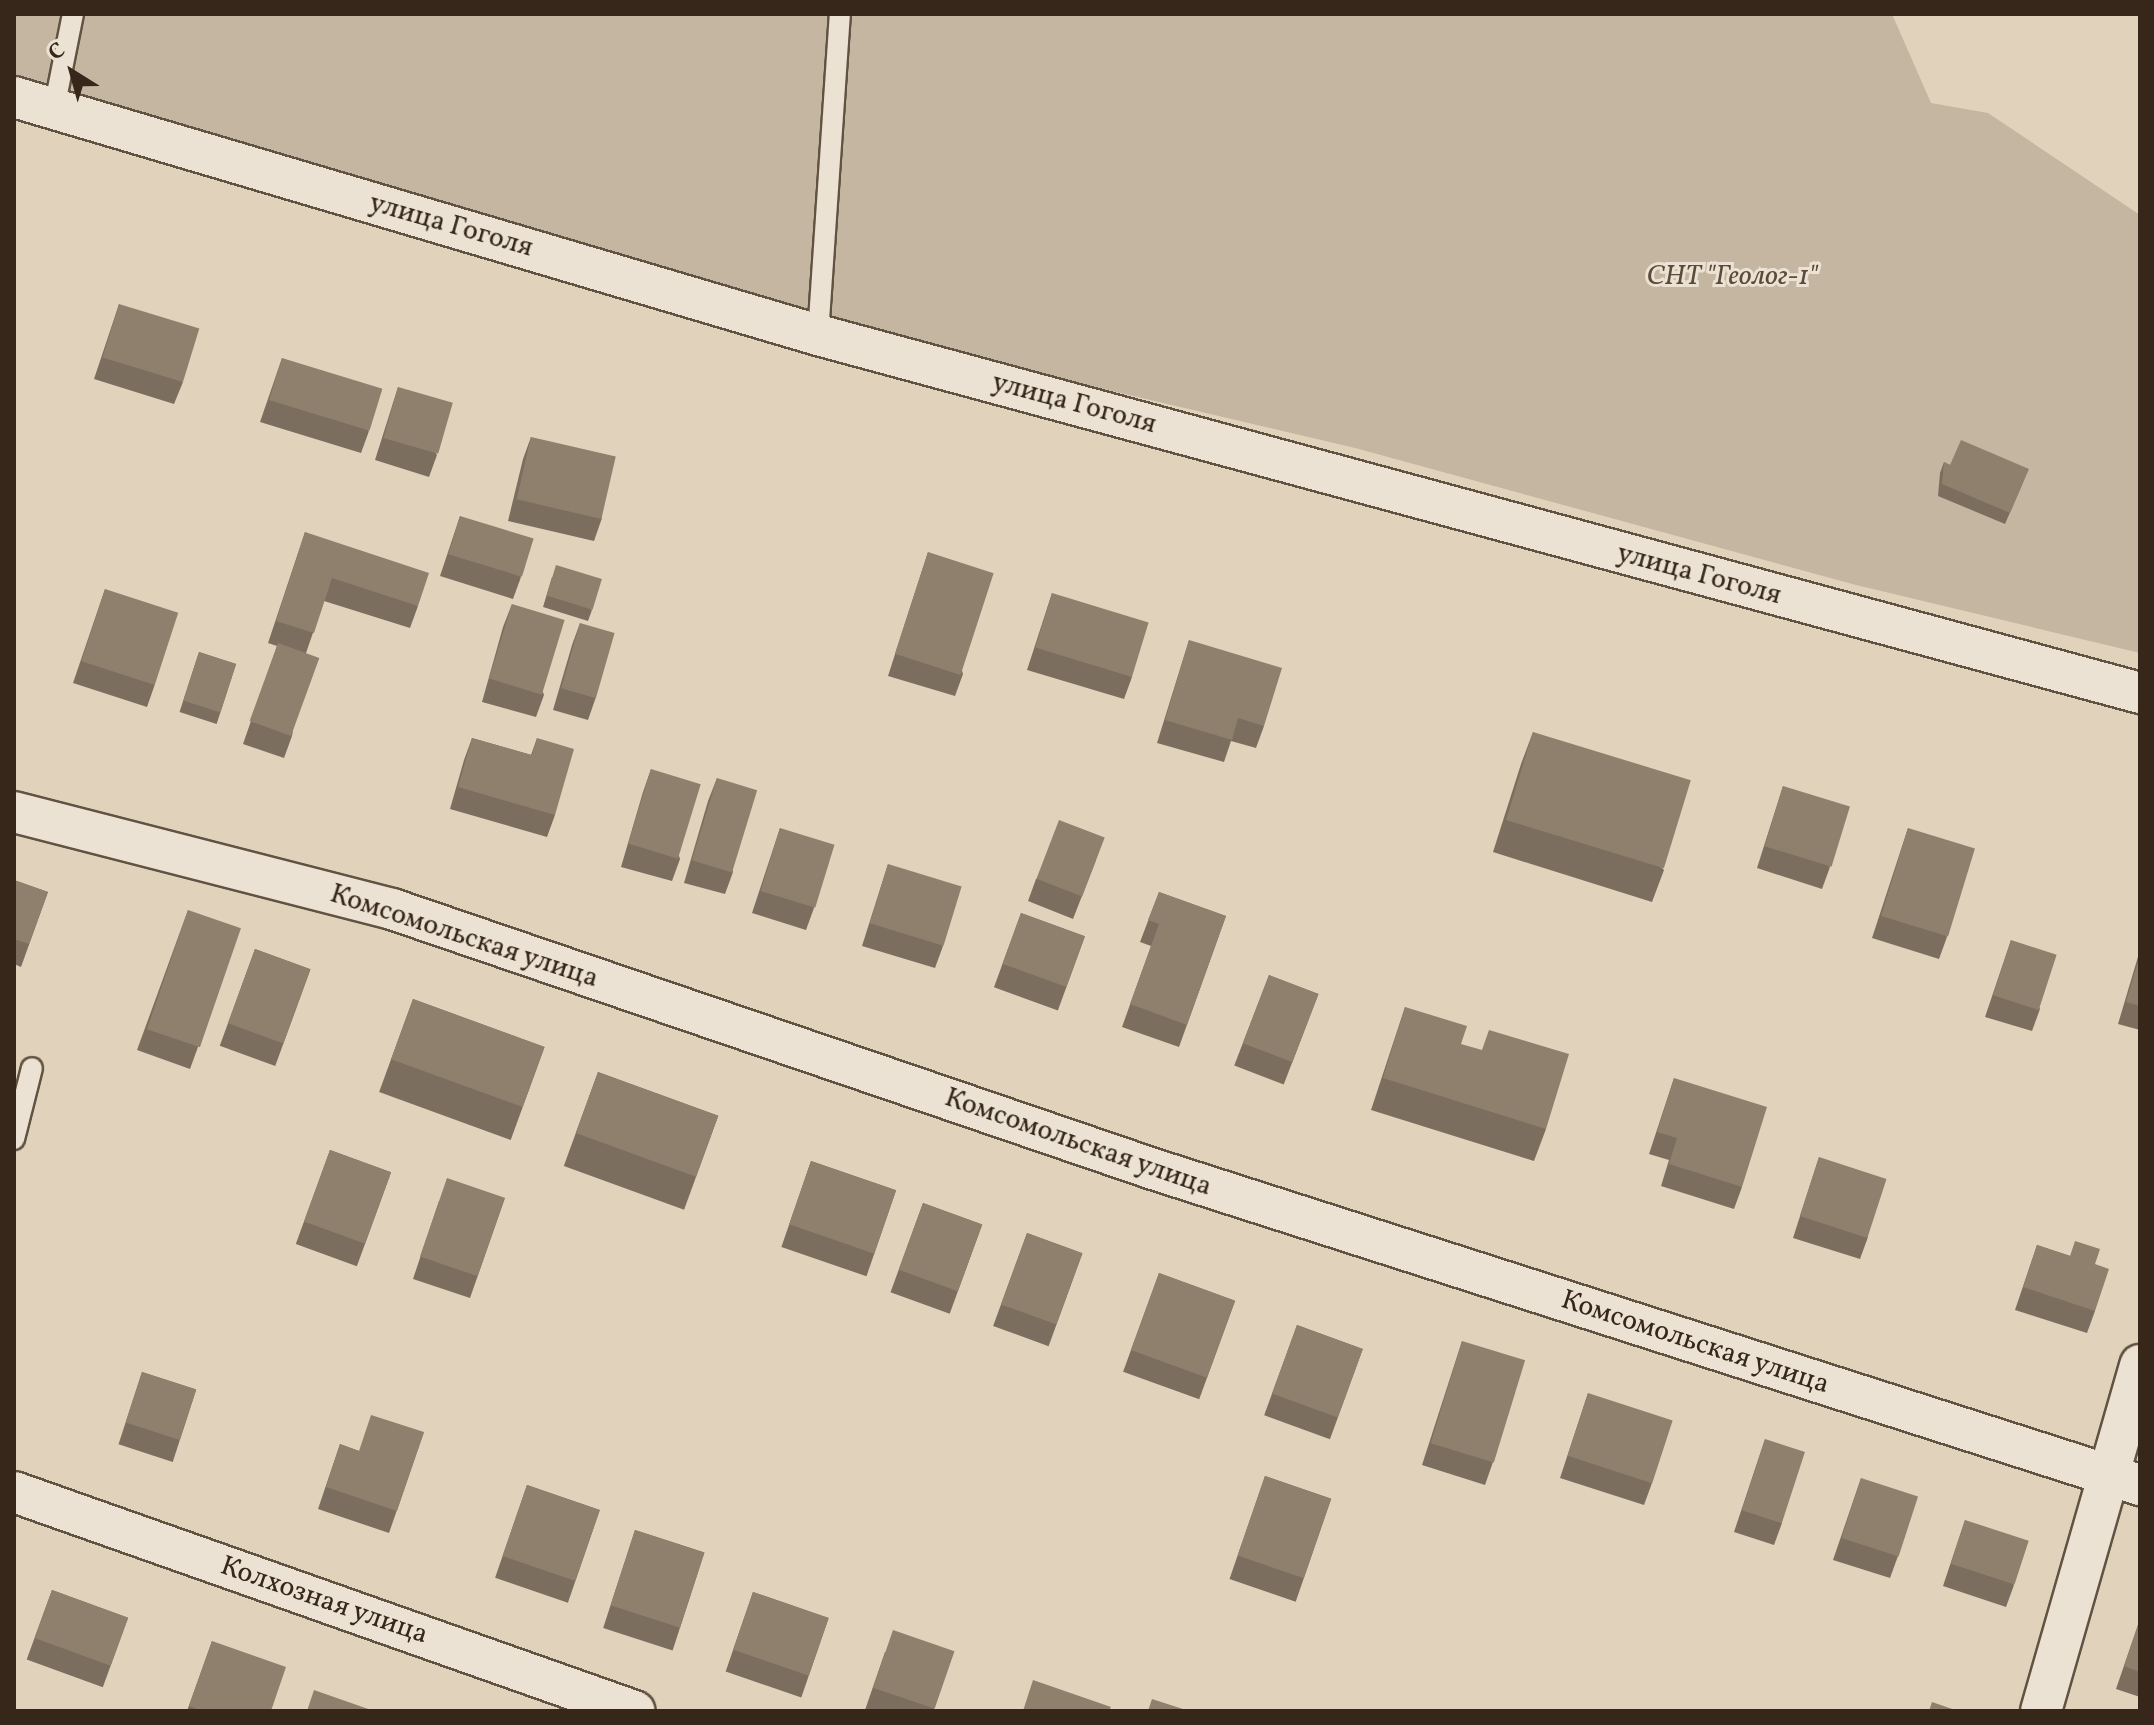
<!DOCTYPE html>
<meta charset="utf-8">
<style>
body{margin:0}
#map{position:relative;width:2154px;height:1725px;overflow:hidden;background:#e1d3bb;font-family:Vollkorn,serif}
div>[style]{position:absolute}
.green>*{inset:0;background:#c4b6a0}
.roads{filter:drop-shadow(2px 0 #615242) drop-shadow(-2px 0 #615242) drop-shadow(0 2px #615242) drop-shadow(0 -2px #615242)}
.lane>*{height:20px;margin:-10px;padding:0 10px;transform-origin:10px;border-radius:10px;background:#ece2d3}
.street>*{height:40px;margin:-20px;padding:0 20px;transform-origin:20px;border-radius:20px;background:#ece2d3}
.wall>*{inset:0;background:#7b6e5f;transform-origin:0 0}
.building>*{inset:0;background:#8f806e;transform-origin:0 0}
span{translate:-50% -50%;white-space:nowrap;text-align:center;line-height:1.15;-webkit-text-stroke:6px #ece2d3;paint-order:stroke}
.street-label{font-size:28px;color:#36271a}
.park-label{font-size:28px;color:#5a4b3c;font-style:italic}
.frame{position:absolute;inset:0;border:16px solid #36271a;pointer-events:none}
.north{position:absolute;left:32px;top:32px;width:80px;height:80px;-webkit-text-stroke:6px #ece2d3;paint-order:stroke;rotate:323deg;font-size:22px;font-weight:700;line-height:32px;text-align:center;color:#36271a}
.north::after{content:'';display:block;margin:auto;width:28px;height:36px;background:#36271a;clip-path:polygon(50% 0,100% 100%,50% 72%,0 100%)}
</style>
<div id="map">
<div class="green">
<i style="clip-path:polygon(14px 14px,1892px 14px,1931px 103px,1988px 113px,2140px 215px,2140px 653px,1856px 585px,1355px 448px,796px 317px,14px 75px)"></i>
</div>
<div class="roads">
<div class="lane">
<i style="left:54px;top:109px;width:97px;rotate:-78.7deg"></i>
<i style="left:818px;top:335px;width:322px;rotate:-86.1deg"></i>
<i style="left:14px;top:1139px;width:73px;rotate:-75.8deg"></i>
</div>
<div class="street">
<i style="left:14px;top:97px;width:838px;rotate:16.49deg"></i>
<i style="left:818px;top:335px;width:1370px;rotate:15.15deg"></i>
<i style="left:14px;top:812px;width:390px;rotate:14.4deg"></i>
<i style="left:392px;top:909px;width:801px;rotate:18.86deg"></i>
<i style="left:1150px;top:1168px;width:1040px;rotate:17.76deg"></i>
<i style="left:14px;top:1492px;width:658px;rotate:19.45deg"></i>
<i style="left:2041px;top:1711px;width:360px;rotate:-74deg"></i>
</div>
</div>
<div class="wall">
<i style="clip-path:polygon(119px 304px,183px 382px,174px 404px,94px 379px)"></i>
<i style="clip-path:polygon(282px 358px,369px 431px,361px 453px,260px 422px)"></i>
<i style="clip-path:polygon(398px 387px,437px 455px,429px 477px,375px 460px)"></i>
<i style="clip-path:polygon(531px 437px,602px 518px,594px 541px,508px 521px,523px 459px)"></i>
<i style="clip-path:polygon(1944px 462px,1950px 465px,2024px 480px,2005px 524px,1938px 496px,1940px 473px)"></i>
<i style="clip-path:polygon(460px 516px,521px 577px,513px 599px,440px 576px)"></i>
<i style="clip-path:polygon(305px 532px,418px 606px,410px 628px,324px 601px,306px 653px,292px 736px,284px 758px,243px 744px,277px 646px,268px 643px)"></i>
<i style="clip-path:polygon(928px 552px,963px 674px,955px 696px,888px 676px)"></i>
<i style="clip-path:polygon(552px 577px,592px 610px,588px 621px,543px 607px)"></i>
<i style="clip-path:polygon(105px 589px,155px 684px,147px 707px,73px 683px)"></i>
<i style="clip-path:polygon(1052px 593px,1132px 677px,1124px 699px,1027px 670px)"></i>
<i style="clip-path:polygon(512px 604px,544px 695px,536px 717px,482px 702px,503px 627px)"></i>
<i style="clip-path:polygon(580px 623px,596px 697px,588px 720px,553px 710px,572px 645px)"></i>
<i style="clip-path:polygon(1189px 640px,1264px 726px,1256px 748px,1231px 741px,1224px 762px,1157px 743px)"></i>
<i style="left:199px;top:652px;width:39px;height:63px;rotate:18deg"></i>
<i style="clip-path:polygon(1533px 732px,1664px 870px,1652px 902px,1493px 852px,1521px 764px)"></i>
<i style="clip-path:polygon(472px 738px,531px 755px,537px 738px,555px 815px,547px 837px,450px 809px,464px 760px)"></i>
<i style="clip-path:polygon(651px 769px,680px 859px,672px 881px,621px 867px,643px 792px)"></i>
<i style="clip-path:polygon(717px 778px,733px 872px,725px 894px,684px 883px,708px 801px)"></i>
<i style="clip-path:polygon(1783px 786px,1830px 867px,1822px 889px,1757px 868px)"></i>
<i style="clip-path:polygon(780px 828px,814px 908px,806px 930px,752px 913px)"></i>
<i style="clip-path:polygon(1908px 828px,1947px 937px,1939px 959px,1872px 938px)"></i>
<i style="clip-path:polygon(1096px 860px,1073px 919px,1028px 901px,1036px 879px)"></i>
<i style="clip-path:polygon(888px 864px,943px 946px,935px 968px,862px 946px)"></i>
<i style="clip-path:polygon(14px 880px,48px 892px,21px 967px,14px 964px)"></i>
<i style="clip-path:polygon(1159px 892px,1226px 916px,1179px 1047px,1122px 1027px,1151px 946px,1140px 942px)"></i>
<i style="clip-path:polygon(188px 910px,198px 1047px,190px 1069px,137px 1050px)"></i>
<i style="left:1021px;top:913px;width:68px;height:79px;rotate:20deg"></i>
<i style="clip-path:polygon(2011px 940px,2040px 1009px,2032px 1031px,1985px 1017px)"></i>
<i style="left:255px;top:949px;width:59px;height:103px;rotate:20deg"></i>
<i style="clip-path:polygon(2140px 950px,2140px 1030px,2118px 1024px)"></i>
<i style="left:1269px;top:975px;width:53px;height:97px;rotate:21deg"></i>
<i style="left:413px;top:999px;width:140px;height:99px;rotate:20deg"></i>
<i style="clip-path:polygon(1405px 1007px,1461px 1044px,1546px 1129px,1534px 1161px,1371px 1110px)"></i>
<i style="left:598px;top:1072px;width:128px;height:100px;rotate:20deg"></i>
<i style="clip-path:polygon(1674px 1078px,1742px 1187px,1734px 1209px,1661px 1186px,1669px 1160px,1649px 1154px)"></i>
<i style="left:330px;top:1150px;width:65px;height:100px;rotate:20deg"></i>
<i style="clip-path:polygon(1819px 1157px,1868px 1237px,1860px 1259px,1793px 1238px)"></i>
<i style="left:811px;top:1161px;width:90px;height:91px;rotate:19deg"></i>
<i style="clip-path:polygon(505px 1198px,470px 1298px,413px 1279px,439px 1201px)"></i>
<i style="left:923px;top:1203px;width:63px;height:95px;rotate:20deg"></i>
<i style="left:1027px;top:1233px;width:59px;height:99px;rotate:20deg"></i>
<i style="clip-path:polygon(2037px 1245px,2095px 1264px,2095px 1311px,2087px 1333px,2015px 1310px)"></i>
<i style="left:1159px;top:1273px;width:81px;height:105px;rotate:20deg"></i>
<i style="left:1297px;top:1325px;width:70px;height:96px;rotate:20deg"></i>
<i style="clip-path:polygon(1462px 1341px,1493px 1462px,1485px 1485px,1422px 1465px)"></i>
<i style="left:142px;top:1372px;width:57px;height:76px;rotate:18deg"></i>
<i style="clip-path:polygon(1588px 1393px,1652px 1483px,1644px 1505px,1560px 1478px)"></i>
<i style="clip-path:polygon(424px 1432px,389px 1533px,318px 1509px,340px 1444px,359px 1451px)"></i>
<i style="clip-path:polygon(1765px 1439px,1782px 1523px,1774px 1545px,1734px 1532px)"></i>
<i style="left:1265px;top:1476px;width:70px;height:109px;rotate:19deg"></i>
<i style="clip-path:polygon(1861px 1478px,1898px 1556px,1890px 1578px,1833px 1560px)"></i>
<i style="left:527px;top:1485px;width:77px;height:98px;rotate:19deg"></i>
<i style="clip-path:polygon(1965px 1520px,2014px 1585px,2006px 1607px,1943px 1586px)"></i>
<i style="left:635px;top:1530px;width:73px;height:103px;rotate:18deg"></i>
<i style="left:52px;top:1590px;width:81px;height:74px;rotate:20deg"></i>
<i style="left:753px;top:1592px;width:80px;height:84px;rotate:19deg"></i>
<i style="clip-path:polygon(2140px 1619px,2140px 1697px,2116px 1689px)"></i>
<i style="clip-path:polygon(212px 1641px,271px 1711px,187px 1711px)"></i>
<i style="clip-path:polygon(954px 1651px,933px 1711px,869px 1711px,865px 1710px,885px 1652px)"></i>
</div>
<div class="building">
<i style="left:119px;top:304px;width:84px;height:56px;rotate:17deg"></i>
<i style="left:282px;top:358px;width:105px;height:44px;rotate:17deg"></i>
<i style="left:398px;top:387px;width:57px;height:53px;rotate:16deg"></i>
<i style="left:531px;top:437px;width:87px;height:64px;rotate:13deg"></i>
<i style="clip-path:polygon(1961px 440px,2029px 469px,2010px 513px,1942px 484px,1944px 462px,1950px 465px)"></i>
<i style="left:460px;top:516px;width:77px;height:40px;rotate:17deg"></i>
<i style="clip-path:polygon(305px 532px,429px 573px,418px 606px,332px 578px,314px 633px,276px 621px)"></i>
<i style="left:928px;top:552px;width:69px;height:107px;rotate:18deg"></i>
<i style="left:556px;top:565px;width:48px;height:32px;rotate:17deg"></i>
<i style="left:105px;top:589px;width:77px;height:76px;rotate:18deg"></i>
<i style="left:1052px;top:593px;width:101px;height:57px;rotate:17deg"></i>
<i style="left:512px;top:604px;width:55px;height:78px;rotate:17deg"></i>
<i style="left:580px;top:623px;width:36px;height:68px;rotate:16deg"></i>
<i style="clip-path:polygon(1189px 640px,1282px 668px,1264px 726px,1238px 718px,1232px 740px,1165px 720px)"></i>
<i style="left:278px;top:643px;width:44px;height:83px;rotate:20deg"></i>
<i style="left:199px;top:652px;width:39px;height:51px;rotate:18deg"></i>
<i style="left:1533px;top:732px;width:165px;height:92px;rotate:17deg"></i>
<i style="clip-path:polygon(472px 738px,532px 755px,537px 738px,574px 749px,555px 815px,458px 787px)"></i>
<i style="left:651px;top:769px;width:52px;height:78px;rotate:17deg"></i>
<i style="left:717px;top:778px;width:42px;height:86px;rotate:17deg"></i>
<i style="left:1783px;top:786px;width:70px;height:63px;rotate:17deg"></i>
<i style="left:1059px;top:820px;width:49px;height:63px;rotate:21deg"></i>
<i style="left:780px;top:828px;width:57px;height:66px;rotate:17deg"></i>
<i style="left:1908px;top:828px;width:70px;height:92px;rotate:17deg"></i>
<i style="left:888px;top:864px;width:77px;height:62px;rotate:17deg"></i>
<i style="clip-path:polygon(14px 880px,48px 892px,29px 944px,14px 939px)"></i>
<i style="clip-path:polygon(1159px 892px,1226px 916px,1187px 1025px,1130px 1004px,1159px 924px,1148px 920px)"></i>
<i style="left:188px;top:910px;width:56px;height:126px;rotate:19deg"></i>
<i style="left:1021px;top:913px;width:68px;height:54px;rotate:20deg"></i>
<i style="left:2011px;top:940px;width:48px;height:58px;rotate:18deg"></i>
<i style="left:255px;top:949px;width:59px;height:79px;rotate:20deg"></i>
<i style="clip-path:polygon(2140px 955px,2140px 1006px,2126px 1002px)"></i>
<i style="left:1269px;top:975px;width:53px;height:73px;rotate:21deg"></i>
<i style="left:413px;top:999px;width:140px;height:64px;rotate:20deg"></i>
<i style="clip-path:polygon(1405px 1007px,1467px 1026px,1461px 1044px,1482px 1050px,1489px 1030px,1569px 1054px,1546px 1129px,1383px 1078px)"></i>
<i style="left:598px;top:1072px;width:128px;height:65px;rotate:20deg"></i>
<i style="clip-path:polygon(1674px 1078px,1767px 1107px,1742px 1187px,1669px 1164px,1677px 1138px,1657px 1132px)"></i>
<i style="left:330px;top:1150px;width:65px;height:76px;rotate:20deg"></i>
<i style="left:1819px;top:1157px;width:71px;height:62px;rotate:18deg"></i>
<i style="left:811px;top:1161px;width:90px;height:67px;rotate:19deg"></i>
<i style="left:447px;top:1178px;width:61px;height:83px;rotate:19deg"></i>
<i style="left:923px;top:1203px;width:63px;height:71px;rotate:20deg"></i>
<i style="left:1027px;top:1233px;width:59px;height:76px;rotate:20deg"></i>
<i style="clip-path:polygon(2075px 1241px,2100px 1249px,2095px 1264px,2109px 1269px,2095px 1311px,2023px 1287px,2037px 1245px,2070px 1256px)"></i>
<i style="left:1159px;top:1273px;width:81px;height:82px;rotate:20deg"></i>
<i style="left:1297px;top:1325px;width:70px;height:73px;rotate:20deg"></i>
<i style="left:1462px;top:1341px;width:66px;height:107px;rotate:17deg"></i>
<i style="left:142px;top:1372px;width:57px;height:53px;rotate:18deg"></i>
<i style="left:1588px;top:1393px;width:89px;height:66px;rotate:18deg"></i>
<i style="clip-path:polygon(371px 1415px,424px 1432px,397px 1511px,326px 1487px,340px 1444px,359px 1451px)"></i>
<i style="left:1765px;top:1439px;width:42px;height:75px;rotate:18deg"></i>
<i style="left:1265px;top:1476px;width:70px;height:84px;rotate:19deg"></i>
<i style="left:1861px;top:1478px;width:60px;height:63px;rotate:18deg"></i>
<i style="left:527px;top:1485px;width:77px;height:75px;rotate:19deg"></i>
<i style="left:1965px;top:1520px;width:67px;height:46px;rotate:18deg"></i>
<i style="left:635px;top:1530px;width:73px;height:79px;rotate:18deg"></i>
<i style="left:52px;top:1590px;width:81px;height:51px;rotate:20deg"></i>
<i style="left:753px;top:1592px;width:80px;height:61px;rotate:19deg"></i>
<i style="clip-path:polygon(2140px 1619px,2140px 1672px,2124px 1666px)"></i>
<i style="left:893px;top:1630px;width:65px;height:61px;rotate:19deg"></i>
<i style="clip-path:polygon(212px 1641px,286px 1667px,271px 1711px,203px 1711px,189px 1706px)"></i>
<i style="clip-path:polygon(1033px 1680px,1111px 1707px,1109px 1711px,1023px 1711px)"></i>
<i style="clip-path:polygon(314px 1690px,374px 1711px,307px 1711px)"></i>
<i style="clip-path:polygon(1152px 1699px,1189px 1711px,1148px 1711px)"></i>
<i style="clip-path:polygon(1932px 1702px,1958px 1711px,1929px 1711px)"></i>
</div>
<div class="street-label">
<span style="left:451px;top:226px;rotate:16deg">улица Гоголя</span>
<span style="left:1074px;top:404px;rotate:15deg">улица Гоголя</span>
<span style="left:1699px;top:575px;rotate:15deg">улица Гоголя</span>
<span style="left:464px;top:937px;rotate:18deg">Комсомольская улица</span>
<span style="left:1078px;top:1143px;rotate:19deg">Комсомольская улица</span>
<span style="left:1695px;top:1343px;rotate:18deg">Комсомольская улица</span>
<span style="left:324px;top:1601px;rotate:19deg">Колхозная улица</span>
</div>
<div class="park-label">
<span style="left:1732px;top:277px">СНТ "Геолог-1"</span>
</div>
<div class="frame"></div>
<div class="north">С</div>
</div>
